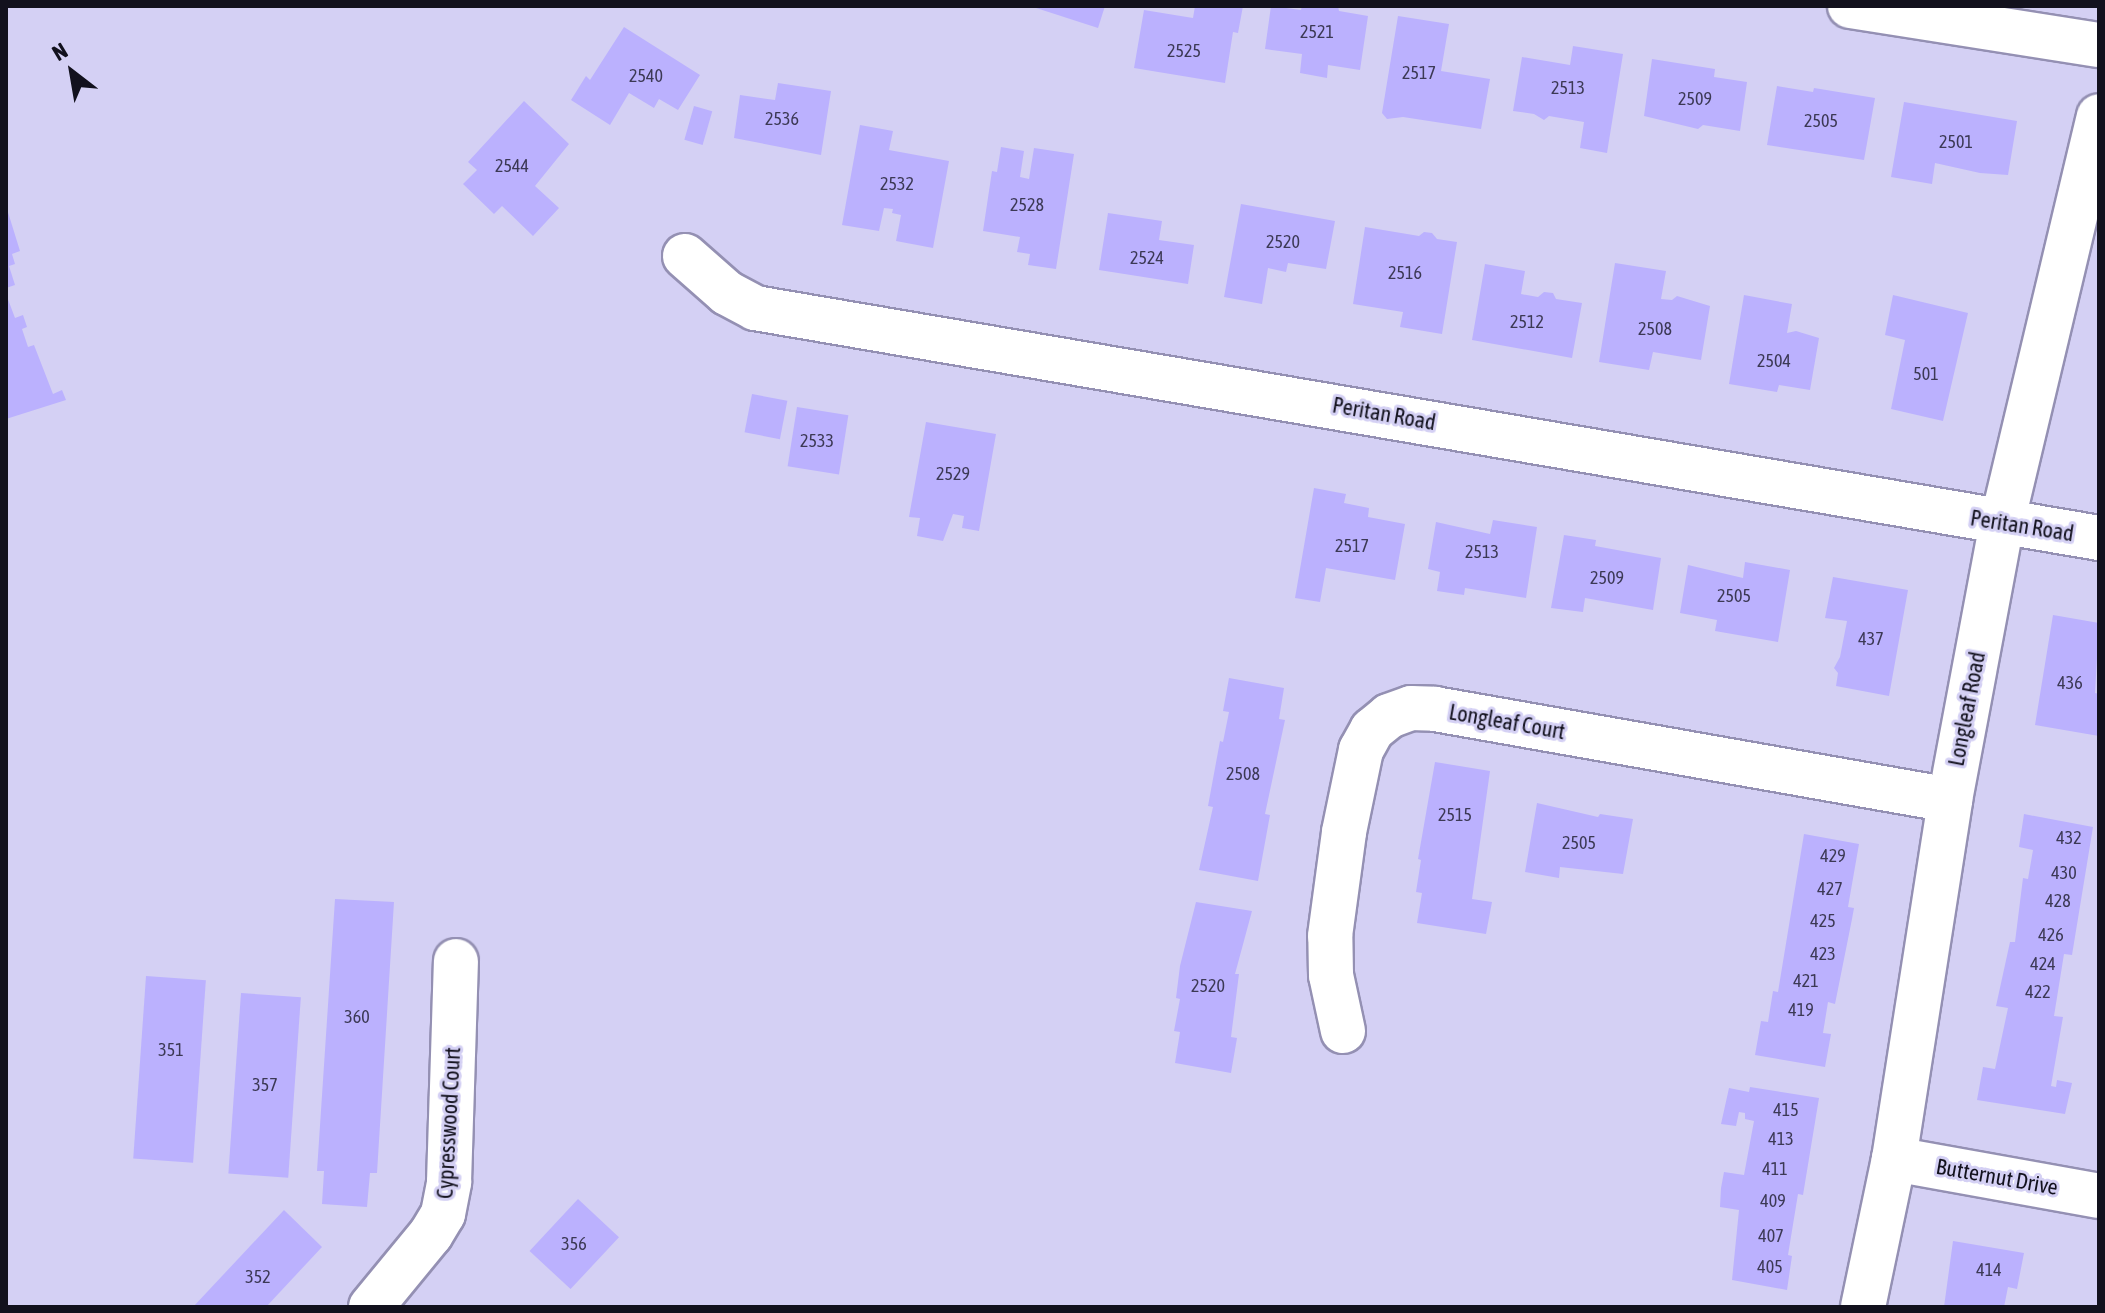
<!DOCTYPE html>
<style>
body{margin:0}
#map{position:relative;width:2105px;height:1313px;overflow:hidden;background:#d4d0f4;font-family:"Asap Condensed",sans-serif}
div>[style]{position:absolute}
.building>*{inset:0;background:#bbb1fe;transform-origin:0 0}
.roads{filter:drop-shadow(2px 0 #9490b3) drop-shadow(-2px 0 #9490b3) drop-shadow(0 2px #9490b3) drop-shadow(0 -2px #9490b3)}
.minor>*{height:44px;margin:-22px;padding:0 22px;transform-origin:22px;border-radius:22px;background:#fff}
span{translate:-50% -50%;white-space:nowrap;text-align:center;line-height:1.15;-webkit-text-stroke:6px #d4d0f4;paint-order:stroke}
.number-label{font-size:18px;color:#3c3955}
.number-label span{-webkit-text-stroke-width:0}
.street-label{font-size:22px;color:#12111d}
.frame{position:absolute;inset:0;border:8px solid #12111d;pointer-events:none}
.north{position:absolute;left:32px;top:32px;width:80px;height:80px;-webkit-text-stroke:6px #d4d0f4;paint-order:stroke;rotate:329deg;font-size:22px;font-weight:700;line-height:32px;text-align:center;color:#12111d}
.north::after{content:'';display:block;margin:auto;width:28px;height:36px;background:#12111d;clip-path:polygon(50% 0,100% 100%,50% 72%,0 100%)}
</style>
<div id="map">
<div class="building">
<i style="clip-path:polygon(1030px 6px,1105px 6px,1098px 28px)"></i>
<i style="clip-path:polygon(1195px 6px,1243px 6px,1238px 33px,1233px 32px,1225px 83px,1134px 68px,1144px 10px,1193px 18px)"></i>
<i style="clip-path:polygon(1271px 6px,1301px 10px,1302px 6px,1338px 6px,1339px 11px,1368px 16px,1360px 70px,1328px 65px,1327px 78px,1300px 73px,1302px 54px,1265px 49px)"></i>
<i style="clip-path:polygon(1398px 16px,1449px 24px,1441px 71px,1490px 79px,1481px 129px,1403px 117px,1387px 119px,1382px 113px)"></i>
<i style="clip-path:polygon(624px 27px,700px 75px,678px 110px,659px 99px,654px 108px,629px 93px,610px 125px,571px 100px,586px 76px,590px 80px)"></i>
<i style="clip-path:polygon(1573px 46px,1623px 54px,1607px 153px,1580px 148px,1584px 122px,1549px 116px,1544px 120px,1534px 114px,1513px 111px,1522px 57px,1570px 65px)"></i>
<i style="clip-path:polygon(1652px 59px,1715px 69px,1714px 77px,1747px 82px,1740px 131px,1703px 125px,1698px 129px,1644px 116px)"></i>
<i style="clip-path:polygon(778px 83px,831px 91px,821px 155px,734px 138px,740px 95px,775px 100px)"></i>
<i style="clip-path:polygon(1777px 86px,1813px 92px,1814px 88px,1875px 98px,1864px 160px,1767px 145px)"></i>
<i style="clip-path:polygon(524px 101px,569px 144px,535px 186px,559px 208px,533px 236px,502px 206px,494px 214px,463px 184px,477px 170px,468px 162px)"></i>
<i style="clip-path:polygon(1904px 102px,2017px 121px,2008px 175px,1980px 173px,1935px 163px,1932px 184px,1891px 177px)"></i>
<i style="left:694px;top:106px;width:19px;height:35px;rotate:16deg"></i>
<i style="clip-path:polygon(860px 125px,893px 131px,889px 150px,949px 161px,933px 248px,896px 241px,901px 215px,892px 213px,893px 209px,884px 208px,879px 231px,842px 225px)"></i>
<i style="clip-path:polygon(1001px 147px,1024px 151px,1020px 177px,1029px 179px,1034px 148px,1074px 154px,1056px 269px,1028px 265px,1030px 254px,1017px 252px,1020px 237px,983px 231px,992px 171px,997px 172px)"></i>
<i style="clip-path:polygon(1241px 204px,1335px 221px,1326px 269px,1288px 263px,1286px 272px,1268px 268px,1262px 304px,1224px 297px)"></i>
<i style="clip-path:polygon(7px 209px,20px 251px,12px 254px,15px 264px,9px 266px,15px 285px,6px 288px)"></i>
<i style="clip-path:polygon(1108px 213px,1162px 221px,1159px 240px,1194px 245px,1188px 284px,1099px 270px)"></i>
<i style="clip-path:polygon(1365px 227px,1419px 236px,1424px 232px,1432px 233px,1437px 239px,1457px 242px,1442px 334px,1400px 327px,1403px 312px,1353px 304px)"></i>
<i style="clip-path:polygon(1615px 263px,1666px 271px,1661px 299px,1672px 300px,1677px 296px,1710px 306px,1701px 360px,1653px 352px,1649px 370px,1599px 362px)"></i>
<i style="clip-path:polygon(1485px 264px,1525px 271px,1521px 294px,1538px 297px,1544px 292px,1553px 293px,1556px 299px,1582px 303px,1572px 358px,1472px 340px)"></i>
<i style="clip-path:polygon(6px 294px,15px 318px,23px 315px,27px 327px,22px 329px,28px 347px,34px 345px,53px 394px,62px 390px,66px 400px,6px 419px)"></i>
<i style="clip-path:polygon(1744px 295px,1792px 304px,1787px 333px,1796px 331px,1819px 338px,1810px 390px,1779px 385px,1777px 392px,1729px 384px)"></i>
<i style="clip-path:polygon(1893px 295px,1968px 313px,1943px 421px,1891px 409px,1905px 340px,1885px 335px)"></i>
<i style="left:752px;top:394px;width:36px;height:39px;rotate:11deg"></i>
<i style="left:797px;top:407px;width:52px;height:60px;rotate:9deg"></i>
<i style="clip-path:polygon(926px 422px,996px 434px,979px 531px,962px 528px,964px 516px,953px 514px,943px 541px,917px 536px,920px 518px,909px 517px)"></i>
<i style="clip-path:polygon(1314px 488px,1346px 494px,1344px 503px,1369px 508px,1368px 517px,1405px 524px,1395px 580px,1326px 568px,1320px 602px,1295px 598px)"></i>
<i style="clip-path:polygon(1493px 520px,1537px 527px,1526px 598px,1465px 588px,1464px 595px,1437px 591px,1440px 572px,1428px 569px,1436px 522px,1490px 534px)"></i>
<i style="clip-path:polygon(1564px 535px,1596px 540px,1595px 546px,1661px 558px,1653px 610px,1585px 598px,1583px 612px,1551px 608px)"></i>
<i style="clip-path:polygon(1745px 562px,1790px 570px,1778px 642px,1715px 631px,1717px 620px,1680px 613px,1688px 565px,1743px 578px)"></i>
<i style="clip-path:polygon(1833px 577px,1908px 590px,1889px 696px,1836px 686px,1838px 673px,1834px 668px,1840px 657px,1847px 621px,1825px 618px)"></i>
<i style="clip-path:polygon(2053px 615px,2099px 623px,2095px 693px,2099px 694px,2099px 736px,2035px 725px)"></i>
<i style="clip-path:polygon(1229px 678px,1284px 688px,1279px 719px,1285px 720px,1265px 814px,1270px 815px,1258px 881px,1199px 870px,1213px 807px,1208px 806px,1220px 741px,1223px 742px,1229px 712px,1223px 711px)"></i>
<i style="clip-path:polygon(1435px 762px,1490px 771px,1472px 899px,1492px 902px,1486px 934px,1417px 923px,1422px 893px,1416px 892px,1421px 860px,1418px 859px)"></i>
<i style="clip-path:polygon(1537px 803px,1598px 817px,1600px 814px,1633px 819px,1623px 874px,1560px 867px,1559px 878px,1525px 872px)"></i>
<i style="clip-path:polygon(2024px 814px,2093px 827px,2072px 955px,2064px 954px,2054px 1016px,2063px 1017px,2051px 1086px,2056px 1087px,2057px 1080px,2072px 1083px,2065px 1114px,1977px 1100px,1983px 1067px,1995px 1069px,2008px 1008px,1996px 1006px,2010px 942px,2015px 942px,2023px 878px,2028px 879px,2033px 850px,2019px 847px)"></i>
<i style="clip-path:polygon(1804px 834px,1859px 844px,1848px 907px,1854px 908px,1852px 919px,1835px 1004px,1828px 1002px,1823px 1033px,1831px 1034px,1825px 1067px,1755px 1055px,1761px 1021px,1768px 1022px,1773px 991px,1778px 992px)"></i>
<i style="clip-path:polygon(335px 899px,394px 902px,377px 1173px,370px 1173px,367px 1207px,322px 1204px,324px 1171px,317px 1171px)"></i>
<i style="clip-path:polygon(1196px 902px,1252px 911px,1235px 974px,1239px 974px,1231px 1037px,1237px 1038px,1231px 1073px,1175px 1063px,1180px 1032px,1174px 1031px,1180px 999px,1176px 998px,1180px 966px)"></i>
<i style="left:146px;top:976px;width:60px;height:183px;rotate:4deg"></i>
<i style="left:241px;top:993px;width:60px;height:181px;rotate:4deg"></i>
<i style="clip-path:polygon(1750px 1087px,1819px 1098px,1803px 1195px,1798px 1194px,1788px 1255px,1792px 1256px,1787px 1290px,1732px 1280px,1739px 1210px,1720px 1207px,1721px 1188px,1724px 1172px,1744px 1175px,1754px 1121px,1745px 1119px,1745px 1113px,1739px 1112px,1736px 1126px,1721px 1124px,1729px 1088px,1749px 1092px)"></i>
<i style="left:578px;top:1199px;width:56px;height:71px;rotate:43deg"></i>
<i style="clip-path:polygon(284px 1210px,322px 1247px,266px 1307px,193px 1307px)"></i>
<i style="clip-path:polygon(1953px 1241px,2024px 1253px,2017px 1289px,2008px 1287px,2004px 1307px,1944px 1307px)"></i>
</div>
<div class="roads">
<div class="minor">
<i style="left:1850px;top:6px;width:252px;rotate:8.9deg"></i>
<i style="left:685px;top:256px;width:56px;rotate:41.4deg"></i>
<i style="left:727px;top:293px;width:32px;rotate:28deg"></i>
<i style="left:755px;top:308px;width:1364px;rotate:9.71deg"></i>
<i style="left:1343px;top:1031px;width:57px;rotate:-102.1deg"></i>
<i style="left:1331px;top:975px;width:39px;rotate:-91deg"></i>
<i style="left:1330px;top:936px;width:105px;rotate:-82.3deg"></i>
<i style="left:1344px;top:832px;width:84px;rotate:-78.3deg"></i>
<i style="left:1361px;top:750px;width:23px;rotate:-61deg"></i>
<i style="left:1372px;top:730px;width:22px;rotate:-39deg"></i>
<i style="left:1389px;top:716px;width:23px;rotate:-20deg"></i>
<i style="left:1411px;top:708px;width:24px;rotate:2deg"></i>
<i style="left:1435px;top:709px;width:523px;rotate:10.02deg"></i>
<i style="left:1894px;top:1159px;width:208px;rotate:10.2deg"></i>
<i style="left:371px;top:1307px;width:94px;rotate:-50.6deg"></i>
<i style="left:431px;top:1234px;width:23px;rotate:-59deg"></i>
<i style="left:443px;top:1214px;width:33px;rotate:-79deg"></i>
<i style="left:449px;top:1182px;width:221px;rotate:-88.2deg"></i>
<i style="left:1863px;top:1307px;width:151px;rotate:-78.2deg"></i>
<i style="left:1894px;top:1159px;width:363px;rotate:-81.1deg"></i>
<i style="left:1950px;top:800px;width:282px;rotate:-79.4deg"></i>
<i style="left:2002px;top:523px;width:418px;rotate:-76.6deg"></i>
</div>
</div>
<div class="number-label">
<span style="left:1317px;top:32px">2521</span>
<span style="left:1184px;top:51px">2525</span>
<span style="left:1419px;top:73px">2517</span>
<span style="left:646px;top:76px">2540</span>
<span style="left:1568px;top:88px">2513</span>
<span style="left:1695px;top:99px">2509</span>
<span style="left:782px;top:119px">2536</span>
<span style="left:1821px;top:121px">2505</span>
<span style="left:1956px;top:142px">2501</span>
<span style="left:512px;top:166px">2544</span>
<span style="left:897px;top:184px">2532</span>
<span style="left:1027px;top:205px">2528</span>
<span style="left:1283px;top:242px">2520</span>
<span style="left:1147px;top:258px">2524</span>
<span style="left:1405px;top:273px">2516</span>
<span style="left:1527px;top:322px">2512</span>
<span style="left:1655px;top:329px">2508</span>
<span style="left:1774px;top:361px">2504</span>
<span style="left:1926px;top:374px">501</span>
<span style="left:817px;top:441px">2533</span>
<span style="left:953px;top:474px">2529</span>
<span style="left:1352px;top:546px">2517</span>
<span style="left:1482px;top:552px">2513</span>
<span style="left:1607px;top:578px">2509</span>
<span style="left:1734px;top:596px">2505</span>
<span style="left:1871px;top:639px">437</span>
<span style="left:2070px;top:683px">436</span>
<span style="left:1243px;top:774px">2508</span>
<span style="left:1455px;top:815px">2515</span>
<span style="left:2069px;top:838px">432</span>
<span style="left:1579px;top:843px">2505</span>
<span style="left:1833px;top:856px">429</span>
<span style="left:2064px;top:873px">430</span>
<span style="left:1830px;top:889px">427</span>
<span style="left:2058px;top:901px">428</span>
<span style="left:1823px;top:921px">425</span>
<span style="left:2051px;top:935px">426</span>
<span style="left:1823px;top:954px">423</span>
<span style="left:2043px;top:964px">424</span>
<span style="left:1806px;top:981px">421</span>
<span style="left:1208px;top:986px">2520</span>
<span style="left:2038px;top:992px">422</span>
<span style="left:1801px;top:1010px">419</span>
<span style="left:357px;top:1017px">360</span>
<span style="left:171px;top:1050px">351</span>
<span style="left:265px;top:1085px">357</span>
<span style="left:1786px;top:1110px">415</span>
<span style="left:1781px;top:1139px">413</span>
<span style="left:1775px;top:1169px">411</span>
<span style="left:1773px;top:1201px">409</span>
<span style="left:1771px;top:1236px">407</span>
<span style="left:574px;top:1244px">356</span>
<span style="left:1770px;top:1267px">405</span>
<span style="left:1989px;top:1270px">414</span>
<span style="left:258px;top:1277px">352</span>
</div>
<div class="street-label">
<span style="left:1384px;top:414px;rotate:10deg">Peritan Road</span>
<span style="left:2022px;top:526px;rotate:9deg">Peritan Road</span>
<span style="left:1967px;top:709px;rotate:-79deg">Longleaf Road</span>
<span style="left:1507px;top:722px;rotate:10deg">Longleaf Court</span>
<span style="left:449px;top:1123px;rotate:-87deg">Cypresswood Court</span>
<span style="left:1997px;top:1177px;rotate:10deg">Butternut Drive</span>
</div>
<div class="frame"></div>
<div class="north">N</div>
</div>
